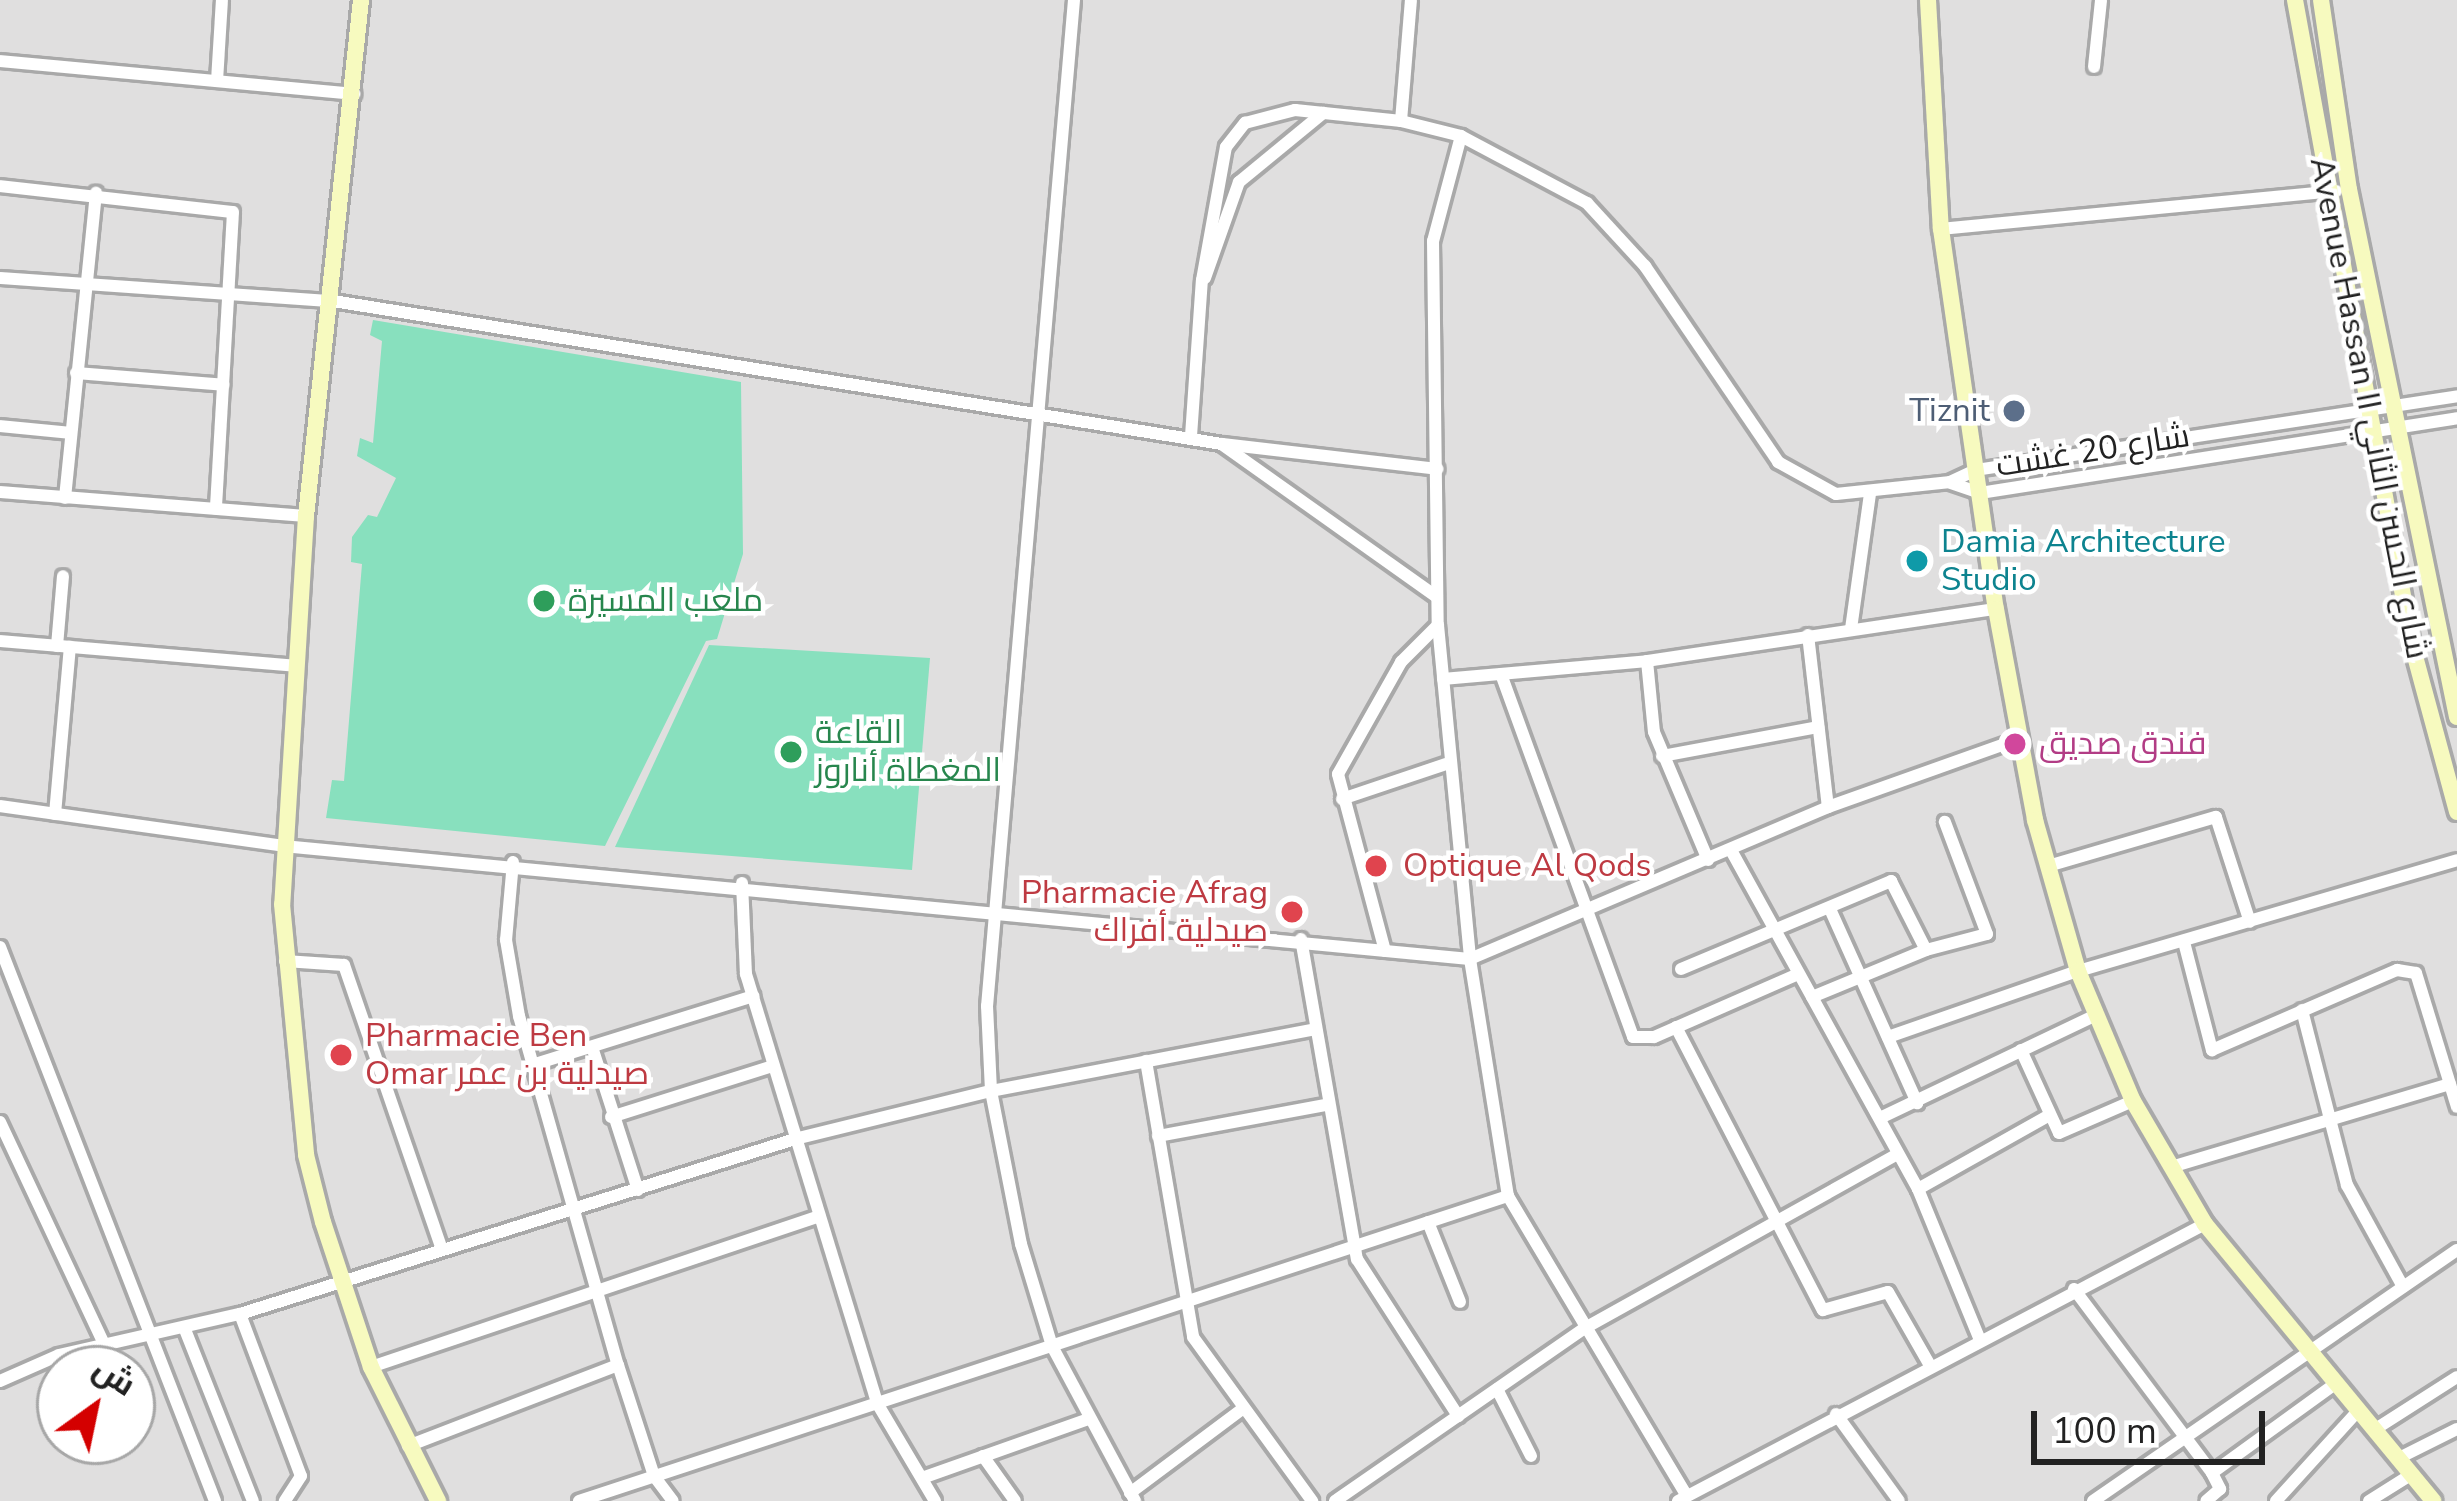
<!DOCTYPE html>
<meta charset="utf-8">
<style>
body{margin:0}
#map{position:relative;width:2457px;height:1501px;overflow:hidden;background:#f2efe9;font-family:"Nunito Sans",Cairo,sans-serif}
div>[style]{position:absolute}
.residential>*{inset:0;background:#e0dfdf}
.pitch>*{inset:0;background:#88e0be}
.roads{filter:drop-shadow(3px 0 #a9a9a9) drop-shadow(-3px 0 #a9a9a9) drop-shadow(0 3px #a9a9a9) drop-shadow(0 -3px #a9a9a9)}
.street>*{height:12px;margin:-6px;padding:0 6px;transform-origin:6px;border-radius:6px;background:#fff}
.secondary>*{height:16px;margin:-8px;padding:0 8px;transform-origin:8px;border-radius:8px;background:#f7fabf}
.dots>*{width:33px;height:33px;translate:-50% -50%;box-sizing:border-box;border:6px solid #fff;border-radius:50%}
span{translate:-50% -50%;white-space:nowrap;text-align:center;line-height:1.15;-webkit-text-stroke:9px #fff;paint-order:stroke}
.street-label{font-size:33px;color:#222}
.service-label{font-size:33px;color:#4e5e75}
.right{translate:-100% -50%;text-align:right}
.culture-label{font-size:33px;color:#0d838f}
.left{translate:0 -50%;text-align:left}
.leisure-label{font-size:33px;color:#27864d}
.hotel-label{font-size:33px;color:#b23c85}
.health-label{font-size:33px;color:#be3a42}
.north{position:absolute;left:36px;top:1345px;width:120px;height:120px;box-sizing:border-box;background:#fff;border:3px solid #a7a7a7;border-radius:50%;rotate:33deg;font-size:33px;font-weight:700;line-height:48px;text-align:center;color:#222}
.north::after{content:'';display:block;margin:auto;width:42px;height:54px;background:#d40000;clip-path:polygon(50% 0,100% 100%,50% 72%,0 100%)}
.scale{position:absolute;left:2031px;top:1411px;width:234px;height:54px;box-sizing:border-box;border:6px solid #222;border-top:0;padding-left:15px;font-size:36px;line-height:42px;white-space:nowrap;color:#222;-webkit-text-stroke:9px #fff;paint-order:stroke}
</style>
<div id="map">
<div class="residential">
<i style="clip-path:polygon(evenodd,0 0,2457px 0,2457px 1501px,0 1501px,0 0,60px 1369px,132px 1369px,132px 1441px,60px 1441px,60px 1369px)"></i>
</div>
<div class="pitch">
<i style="clip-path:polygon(373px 320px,741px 382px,743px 554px,717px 639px,706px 641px,605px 846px,326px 818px,332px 780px,344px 781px,362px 564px,351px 562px,352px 537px,368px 515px,377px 517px,396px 478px,357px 456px,360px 438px,373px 443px,382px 341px,370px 335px)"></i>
<i style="clip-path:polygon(709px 645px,930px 658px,912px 870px,615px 847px)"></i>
</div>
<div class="roads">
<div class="street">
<i style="left:1074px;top:0;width:1010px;rotate:94.94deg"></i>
<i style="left:987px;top:1006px;width:85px;rotate:87.3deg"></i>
<i style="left:991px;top:1091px;width:156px;rotate:78.9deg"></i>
<i style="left:1021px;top:1244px;width:107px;rotate:73.1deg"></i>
<i style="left:1052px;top:1346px;width:176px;rotate:61.8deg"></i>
<i style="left:0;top:61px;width:356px;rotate:5.3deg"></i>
<i style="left:2094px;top:67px;width:67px;rotate:-84deg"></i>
<i style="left:217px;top:81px;width:81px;rotate:-86.5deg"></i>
<i style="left:1401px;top:121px;width:121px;rotate:-85.3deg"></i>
<i style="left:1461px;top:136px;width:109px;rotate:104.9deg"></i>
<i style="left:1433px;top:241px;width:384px;rotate:89.3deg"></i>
<i style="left:1438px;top:625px;width:336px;rotate:84.5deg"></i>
<i style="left:1470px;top:959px;width:240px;rotate:80.9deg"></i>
<i style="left:1508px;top:1196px;width:348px;rotate:59.2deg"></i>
<i style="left:0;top:186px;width:234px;rotate:6.4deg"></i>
<i style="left:233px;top:212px;width:297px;rotate:93.3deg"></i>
<i style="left:1941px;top:229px;width:397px;rotate:-5.5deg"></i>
<i style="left:0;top:278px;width:334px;rotate:4deg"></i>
<i style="left:333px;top:301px;width:900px;rotate:9.14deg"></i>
<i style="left:1222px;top:444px;width:217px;rotate:6.6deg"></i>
<i style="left:1205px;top:278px;width:102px;rotate:-70.5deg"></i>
<i style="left:1239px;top:182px;width:109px;rotate:-39.4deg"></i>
<i style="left:76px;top:373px;width:148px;rotate:4.6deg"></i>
<i style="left:0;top:426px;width:71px;rotate:5.6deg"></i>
<i style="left:1191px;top:436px;width:156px;rotate:-86deg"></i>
<i style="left:1202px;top:280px;width:135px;rotate:-79.8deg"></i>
<i style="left:1226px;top:147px;width:31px;rotate:-52deg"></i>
<i style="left:1245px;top:123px;width:52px;rotate:-14.6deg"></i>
<i style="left:1295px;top:110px;width:107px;rotate:5.9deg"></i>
<i style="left:1401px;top:121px;width:62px;rotate:14deg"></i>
<i style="left:1461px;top:136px;width:143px;rotate:28deg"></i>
<i style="left:1587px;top:203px;width:86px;rotate:47.4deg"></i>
<i style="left:1645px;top:266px;width:237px;rotate:55.8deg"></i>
<i style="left:1778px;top:462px;width:66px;rotate:28.9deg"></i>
<i style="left:1836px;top:494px;width:115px;rotate:-6deg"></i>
<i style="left:1950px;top:482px;width:29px;rotate:-25deg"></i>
<i style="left:1976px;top:470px;width:487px;rotate:-8.7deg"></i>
<i style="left:1223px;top:445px;width:262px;rotate:35.4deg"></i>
<i style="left:1951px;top:483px;width:31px;rotate:19deg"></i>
<i style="left:1980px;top:493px;width:483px;rotate:-8.9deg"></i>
<i style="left:0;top:492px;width:307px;rotate:4.5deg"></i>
<i style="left:65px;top:498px;width:307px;rotate:-84.2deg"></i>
<i style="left:1851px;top:629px;width:136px;rotate:-82deg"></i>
<i style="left:1808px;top:635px;width:173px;rotate:83.4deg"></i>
<i style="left:0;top:641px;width:296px;rotate:4.8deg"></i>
<i style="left:57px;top:646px;width:70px;rotate:-85.1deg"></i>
<i style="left:1647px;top:661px;width:71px;rotate:84.4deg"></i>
<i style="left:1654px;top:732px;width:139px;rotate:67.1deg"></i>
<i style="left:1501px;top:674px;width:386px;rotate:70deg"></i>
<i style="left:1633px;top:1037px;width:21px"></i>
<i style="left:1654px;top:1037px;width:157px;rotate:-23.6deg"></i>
<i style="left:1443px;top:679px;width:205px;rotate:-5deg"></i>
<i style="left:1647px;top:661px;width:353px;rotate:-8.5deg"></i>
<i style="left:1662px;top:756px;width:159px;rotate:-10.5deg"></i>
<i style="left:1342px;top:799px;width:110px;rotate:-18.6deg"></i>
<i style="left:0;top:806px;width:286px;rotate:8deg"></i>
<i style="left:283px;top:846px;width:1192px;rotate:5.44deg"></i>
<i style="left:1470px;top:959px;width:389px;rotate:-23deg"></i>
<i style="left:1828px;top:807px;width:203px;rotate:-19.6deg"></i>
<i style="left:55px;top:814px;width:168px;rotate:-84.9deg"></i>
<i style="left:1732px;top:852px;width:385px;rotate:61.1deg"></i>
<i style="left:1918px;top:1189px;width:163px;rotate:67.7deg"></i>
<i style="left:513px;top:862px;width:78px;rotate:95.1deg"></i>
<i style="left:506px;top:940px;width:77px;rotate:80.3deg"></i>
<i style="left:519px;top:1016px;width:363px;rotate:74.2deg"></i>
<i style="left:618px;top:1365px;width:117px;rotate:72deg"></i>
<i style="left:654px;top:1476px;width:31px;rotate:53deg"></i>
<i style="left:2048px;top:866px;width:175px;rotate:-16.3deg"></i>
<i style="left:2216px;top:817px;width:110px;rotate:72.1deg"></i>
<i style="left:742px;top:883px;width:91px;rotate:87.5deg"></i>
<i style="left:746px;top:974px;width:449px;rotate:73deg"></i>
<i style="left:877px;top:1403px;width:114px;rotate:59.4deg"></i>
<i style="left:1830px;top:909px;width:213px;rotate:65.8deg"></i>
<i style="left:1301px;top:939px;width:325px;rotate:80.1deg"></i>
<i style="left:1357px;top:1259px;width:187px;rotate:57.2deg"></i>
<i style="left:2184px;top:942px;width:112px;rotate:75.5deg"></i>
<i style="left:2212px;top:1050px;width:202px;rotate:-23.4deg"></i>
<i style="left:2397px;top:970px;width:19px;rotate:9deg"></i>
<i style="left:2416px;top:973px;width:140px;rotate:73deg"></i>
<i style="left:0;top:947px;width:594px;rotate:68.79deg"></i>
<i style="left:1385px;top:951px;width:183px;rotate:-104.9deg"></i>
<i style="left:1338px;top:774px;width:129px;rotate:-60.6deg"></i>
<i style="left:1401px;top:662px;width:52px;rotate:-45deg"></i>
<i style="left:285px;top:961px;width:59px;rotate:3.9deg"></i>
<i style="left:344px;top:965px;width:300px;rotate:71deg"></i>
<i style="left:1681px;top:969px;width:228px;rotate:-22.7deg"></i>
<i style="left:1891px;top:881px;width:77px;rotate:63.1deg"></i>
<i style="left:1812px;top:997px;width:123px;rotate:-22.4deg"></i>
<i style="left:1926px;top:950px;width:63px;rotate:-14.7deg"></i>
<i style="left:1987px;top:934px;width:120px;rotate:-110.6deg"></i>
<i style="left:2302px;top:1010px;width:181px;rotate:75.6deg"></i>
<i style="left:2347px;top:1185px;width:116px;rotate:61.2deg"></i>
<i style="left:1676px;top:1027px;width:319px;rotate:62.6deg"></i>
<i style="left:1823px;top:1310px;width:67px;rotate:-15.5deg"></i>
<i style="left:1888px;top:1292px;width:83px;rotate:60.3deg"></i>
<i style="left:1888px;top:1037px;width:201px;rotate:-19.2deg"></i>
<i style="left:2078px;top:971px;width:395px;rotate:-16.3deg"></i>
<i style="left:593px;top:1050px;width:147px;rotate:72.2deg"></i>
<i style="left:2021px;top:1050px;width:91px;rotate:65.4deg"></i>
<i style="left:2059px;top:1133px;width:81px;rotate:-23.4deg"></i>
<i style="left:1146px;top:1061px;width:280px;rotate:80.3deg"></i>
<i style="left:1193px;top:1337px;width:203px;rotate:54deg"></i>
<i style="left:532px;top:1065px;width:232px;rotate:-17.3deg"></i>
<i style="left:611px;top:1117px;width:170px;rotate:-17.5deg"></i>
<i style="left:1880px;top:1118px;width:237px;rotate:-25.5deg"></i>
<i style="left:0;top:1122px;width:243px;rotate:64.9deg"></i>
<i style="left:1158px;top:1136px;width:171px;rotate:-10.5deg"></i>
<i style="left:2171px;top:1167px;width:291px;rotate:-16.6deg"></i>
<i style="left:1918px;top:1189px;width:151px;rotate:-29.3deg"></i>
<i style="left:1428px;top:1222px;width:86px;rotate:68.2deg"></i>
<i style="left:2074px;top:1289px;width:230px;rotate:53.1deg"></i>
<i style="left:2212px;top:1473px;width:18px;rotate:63deg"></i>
<i style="left:2220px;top:1489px;width:18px;rotate:139deg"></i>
<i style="left:240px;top:1314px;width:173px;rotate:69.4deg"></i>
<i style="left:301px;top:1476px;width:30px;rotate:123deg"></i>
<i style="left:184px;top:1327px;width:187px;rotate:68.4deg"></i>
<i style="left:371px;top:1367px;width:473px;rotate:-18.6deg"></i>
<i style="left:0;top:1381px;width:64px;rotate:-23.8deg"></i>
<i style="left:59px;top:1355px;width:186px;rotate:-12.8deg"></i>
<i style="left:240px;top:1314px;width:582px;rotate:-17.5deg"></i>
<i style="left:795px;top:1139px;width:202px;rotate:-13.8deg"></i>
<i style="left:991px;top:1091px;width:327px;rotate:-10.8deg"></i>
<i style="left:1497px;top:1389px;width:75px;rotate:63.1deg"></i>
<i style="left:1836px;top:1414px;width:107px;rotate:54.1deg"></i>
<i style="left:2374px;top:1430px;width:98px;rotate:-32.6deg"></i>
<i style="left:408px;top:1446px;width:225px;rotate:-21.1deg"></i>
<i style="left:983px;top:1456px;width:55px;rotate:54.6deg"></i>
<i style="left:2399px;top:1458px;width:65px;rotate:-26.6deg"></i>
<i style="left:2212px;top:1473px;width:152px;rotate:-35.9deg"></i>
<i style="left:922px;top:1478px;width:174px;rotate:-19.5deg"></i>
<i style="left:1130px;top:1493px;width:139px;rotate:-36.8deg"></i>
<i style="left:579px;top:1501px;width:978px;rotate:-18.18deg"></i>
<i style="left:1335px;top:1501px;width:304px;rotate:-34.7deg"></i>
<i style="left:1585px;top:1328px;width:357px;rotate:-29.1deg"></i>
<i style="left:1678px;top:1501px;width:595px;rotate:-27.73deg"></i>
<i style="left:2093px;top:1501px;width:442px;rotate:-34.6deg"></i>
<i style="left:2276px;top:1501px;width:122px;rotate:-47.7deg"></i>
<i style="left:2369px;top:1501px;width:51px;rotate:-32.1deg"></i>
</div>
<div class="secondary">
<i style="left:361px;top:0;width:519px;rotate:96.08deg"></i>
<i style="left:306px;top:516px;width:389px;rotate:93.5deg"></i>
<i style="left:282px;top:904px;width:252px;rotate:84.5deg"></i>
<i style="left:306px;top:1155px;width:69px;rotate:75.8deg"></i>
<i style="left:323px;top:1222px;width:153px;rotate:71.7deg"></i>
<i style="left:371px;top:1367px;width:150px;rotate:63.4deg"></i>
<i style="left:1928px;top:0;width:229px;rotate:86.8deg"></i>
<i style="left:1941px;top:229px;width:384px;rotate:81.8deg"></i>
<i style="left:1996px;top:609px;width:215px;rotate:79.5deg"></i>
<i style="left:2035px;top:820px;width:157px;rotate:74.1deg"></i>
<i style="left:2078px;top:971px;width:141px;rotate:67.1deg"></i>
<i style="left:2133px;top:1101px;width:143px;rotate:59.7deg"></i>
<i style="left:2205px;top:1224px;width:359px;rotate:50.5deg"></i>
<i style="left:2295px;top:0;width:656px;rotate:79.72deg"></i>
<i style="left:2412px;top:645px;width:173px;rotate:74.9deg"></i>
<i style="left:2321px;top:0;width:191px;rotate:81.6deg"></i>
<i style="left:2349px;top:189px;width:539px;rotate:78.44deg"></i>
</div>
</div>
<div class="dots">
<i style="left:2014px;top:411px;background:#5c6f8a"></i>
<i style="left:1917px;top:561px;background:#0f9aa8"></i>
<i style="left:544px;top:601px;background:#2e9e5b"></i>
<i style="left:2015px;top:744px;background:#d1479c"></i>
<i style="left:791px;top:752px;background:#2e9e5b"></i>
<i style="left:1376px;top:866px;background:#e0444e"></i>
<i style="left:1292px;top:912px;background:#e0444e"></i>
<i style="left:341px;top:1055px;background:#e0444e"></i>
</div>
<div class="street-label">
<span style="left:2369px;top:408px;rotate:79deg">Avenue Hassan II شارع الحسن الثاني</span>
<span style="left:2093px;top:451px;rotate:-9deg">شارع 20 غشت</span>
</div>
<div class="service-label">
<span class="right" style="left:1990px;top:411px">Tiznit</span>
</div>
<div class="culture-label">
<span class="left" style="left:1941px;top:561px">Damia Architecture<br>Studio</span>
</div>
<div class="leisure-label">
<span class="left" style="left:568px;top:601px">ملعب المسيرة</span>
<span class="left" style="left:815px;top:752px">القاعة<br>المغطاة أناروز</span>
</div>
<div class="hotel-label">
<span class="left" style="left:2039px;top:744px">فندق صديق</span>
</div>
<div class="health-label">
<span class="left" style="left:1403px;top:866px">Optique Al Qods</span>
<span class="right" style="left:1268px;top:912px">Pharmacie Afrag<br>صيدلية أفراك</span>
<span class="left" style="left:365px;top:1055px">Pharmacie Ben<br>Omar صيدلية بن عمر</span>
</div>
<div class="north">ش</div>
<div class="scale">100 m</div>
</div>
